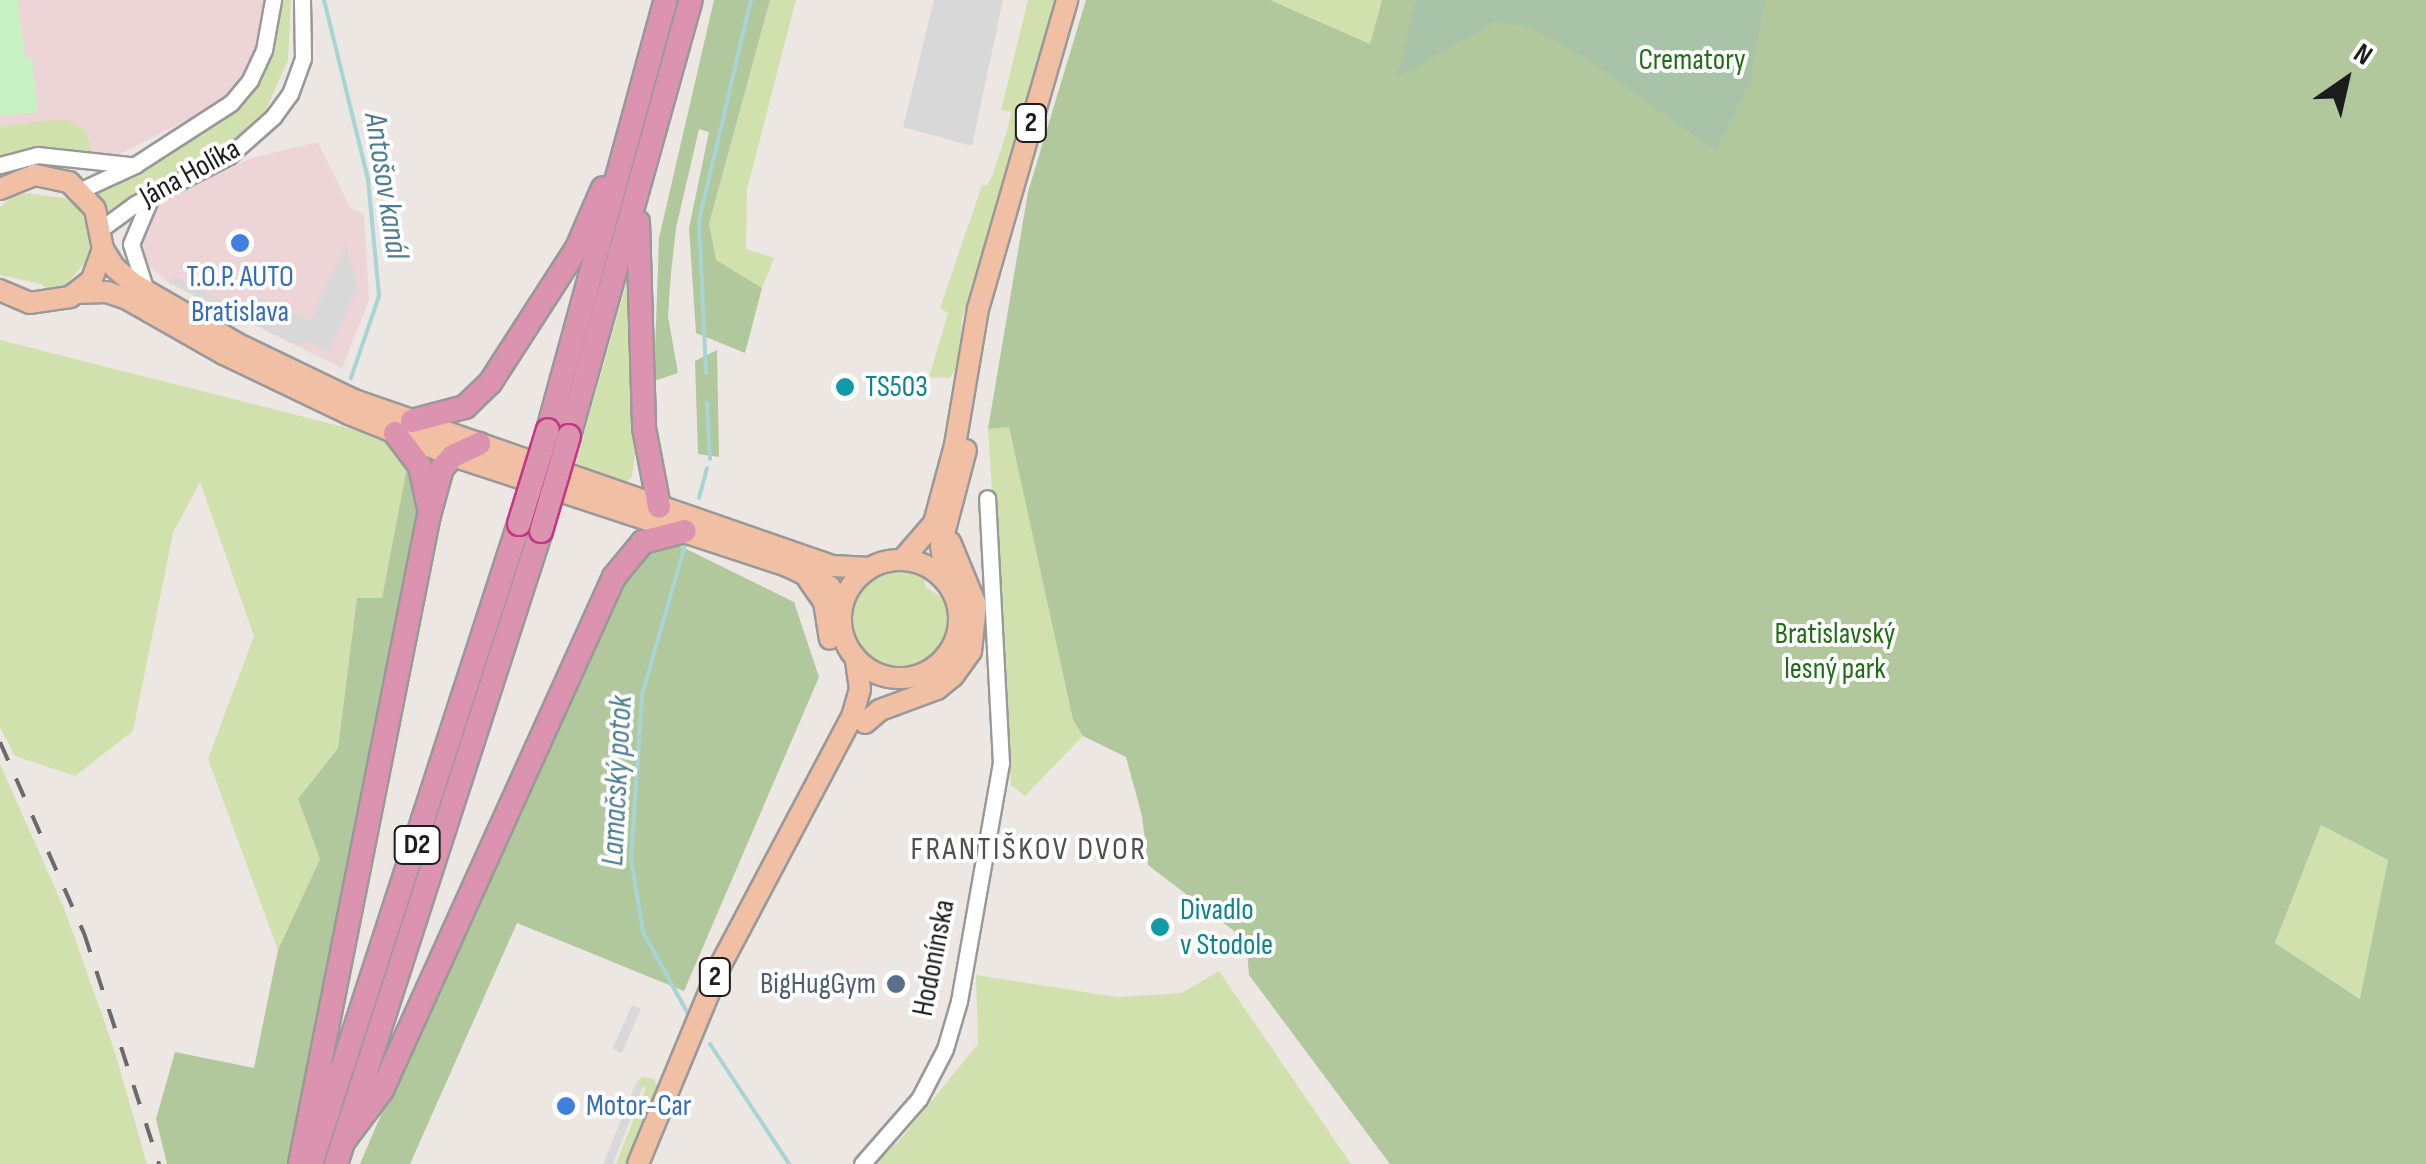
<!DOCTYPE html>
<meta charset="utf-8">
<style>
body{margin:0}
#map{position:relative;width:2426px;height:1164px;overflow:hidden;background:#ece7e3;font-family:"Sofia Sans Condensed",sans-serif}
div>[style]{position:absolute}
.commercial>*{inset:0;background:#ecd4d7}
.grass>*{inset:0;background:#d1e1ae}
.forest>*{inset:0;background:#b1c79c}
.cemetery>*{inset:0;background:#a8c3a7}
.park>*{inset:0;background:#c9f2c4}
.parking>*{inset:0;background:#d8d8d8;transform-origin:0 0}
.stream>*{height:4px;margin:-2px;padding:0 2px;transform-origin:2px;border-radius:2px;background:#a8d4d5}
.roads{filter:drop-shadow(2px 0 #999) drop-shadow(-2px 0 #999) drop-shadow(0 2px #999) drop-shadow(0 -2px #999)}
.minor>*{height:15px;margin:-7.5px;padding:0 7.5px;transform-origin:7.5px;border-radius:7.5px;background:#fff}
.major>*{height:20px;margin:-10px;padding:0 10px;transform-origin:10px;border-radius:10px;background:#f1c0a4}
.major>.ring{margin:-10px;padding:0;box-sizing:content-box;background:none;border:20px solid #f1c0a4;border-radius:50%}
.highway>*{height:22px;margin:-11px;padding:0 11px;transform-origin:11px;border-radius:11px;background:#dc93af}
.rail>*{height:4px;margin-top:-2px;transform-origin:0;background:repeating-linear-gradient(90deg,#6a6a6a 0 20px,transparent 0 40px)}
.bridges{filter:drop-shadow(2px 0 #c33783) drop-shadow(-2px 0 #c33783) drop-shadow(0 2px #c33783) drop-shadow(0 -2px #c33783)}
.highway-bridge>*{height:22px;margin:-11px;padding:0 11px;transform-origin:11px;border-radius:11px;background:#dc93af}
.dots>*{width:28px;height:28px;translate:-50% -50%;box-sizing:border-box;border:5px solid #fff;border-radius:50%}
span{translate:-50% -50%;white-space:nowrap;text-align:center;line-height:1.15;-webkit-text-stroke:8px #fff;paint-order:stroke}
.shield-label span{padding:2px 8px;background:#fff;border:2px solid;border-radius:8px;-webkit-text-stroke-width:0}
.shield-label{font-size:28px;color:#1c1c1c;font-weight:700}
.park-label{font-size:30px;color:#216d17}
.street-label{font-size:30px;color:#1c1c1c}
.shop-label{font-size:30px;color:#366cbe}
.left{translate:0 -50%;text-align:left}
.culture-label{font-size:30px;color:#0d838f}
.service-label{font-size:30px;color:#4e5e75}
.right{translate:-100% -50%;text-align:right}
.water-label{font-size:32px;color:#4d7d92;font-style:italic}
.neighbourhood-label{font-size:32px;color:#4f4f4f;letter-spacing:2.5px}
.north{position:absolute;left:2296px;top:30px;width:100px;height:100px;-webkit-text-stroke:8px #fff;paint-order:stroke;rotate:34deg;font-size:28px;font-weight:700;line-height:40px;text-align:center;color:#1c1c1c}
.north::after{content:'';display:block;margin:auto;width:35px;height:45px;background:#1c1c1c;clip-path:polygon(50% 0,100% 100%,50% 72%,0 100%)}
</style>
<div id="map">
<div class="commercial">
<i style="clip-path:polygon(0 0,267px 0,261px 36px,247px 68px,218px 104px,118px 155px,92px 158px,67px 120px,0 126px)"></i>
<i style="clip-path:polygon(318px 142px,350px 207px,364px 214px,369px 300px,342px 368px,169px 283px,140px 258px,138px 247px,148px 214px,184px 189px,252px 158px)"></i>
</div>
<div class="grass">
<i style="clip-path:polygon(282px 0,291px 0,288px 60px,266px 110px,222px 150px,108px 214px,98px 194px,206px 132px,255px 84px,277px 36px)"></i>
<i style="clip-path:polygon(770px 0,796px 0,747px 189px,746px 249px,774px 258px,762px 288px,715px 260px,709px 224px)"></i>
<i style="clip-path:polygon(1028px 0,1054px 0,1041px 54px,962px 319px,960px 363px,950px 378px,929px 377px,948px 313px,940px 308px,982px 185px,987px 186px,993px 174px,1008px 127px,1011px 112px,1001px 110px)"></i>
<i style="clip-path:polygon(1270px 0,1382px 0,1370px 44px)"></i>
<i style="clip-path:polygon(67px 119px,87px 132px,92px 158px,47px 149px,11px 152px,0 157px,0 126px)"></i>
<i style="clip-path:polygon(27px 193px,77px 200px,87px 215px,91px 263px,82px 266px,62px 290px,51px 292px,41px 284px,0 275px,0 207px,9px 198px)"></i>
<i style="clip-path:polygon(628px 278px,635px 280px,635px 454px,632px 476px,625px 485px,574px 470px)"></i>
<i style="clip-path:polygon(0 340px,383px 437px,408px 462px,382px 599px,357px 599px,338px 748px,298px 799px,320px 859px,278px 950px,208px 759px,254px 636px,200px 482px,173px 533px,133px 731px,75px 776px,15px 756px,0 728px)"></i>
<i style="clip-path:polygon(1009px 426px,1073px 720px,1083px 736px,1025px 796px,1011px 785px,988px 429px)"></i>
<i style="clip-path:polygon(896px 567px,923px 575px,926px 587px,944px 599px,948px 619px,945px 638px,935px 654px,920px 666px,900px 670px,881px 667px,859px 648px,848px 599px,864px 579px)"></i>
<i style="clip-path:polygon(0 764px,66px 913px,114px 1049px,147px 1164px,0 1164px)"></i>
<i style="clip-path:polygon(2321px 825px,2388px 860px,2361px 999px,2275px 943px)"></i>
<i style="clip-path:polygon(1219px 971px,1351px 1164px,873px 1164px,898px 1142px,978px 1044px,976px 975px,1117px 997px,1182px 993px)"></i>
<i style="clip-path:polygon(642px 1077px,654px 1079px,659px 1089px,629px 1164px,616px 1164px,646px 1088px,636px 1083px)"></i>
</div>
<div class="forest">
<i style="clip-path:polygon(714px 0,770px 0,709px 224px,716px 260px,762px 288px,745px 353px,696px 333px,689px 228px,709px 132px,699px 129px,676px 228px,671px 273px,668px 316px,678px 373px,654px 381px,659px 238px)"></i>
<i style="clip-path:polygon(evenodd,1086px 0,1270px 0,1370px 44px,1382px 0,2426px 0,2426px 1164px,1390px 1164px,1249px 975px,1246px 940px,1148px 865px,1142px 816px,1126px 757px,1083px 736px,1073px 720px,1009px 427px,988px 429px,1028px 192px,1086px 0,2321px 825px,2388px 860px,2360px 999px,2275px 943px,2321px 825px)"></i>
<i style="clip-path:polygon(717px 350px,719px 457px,698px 454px,695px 361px)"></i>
<i style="clip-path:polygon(408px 462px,421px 513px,287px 1164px,167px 1164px,156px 1119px,175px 1052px,254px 1068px,278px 950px,320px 859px,298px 799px,338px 748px,357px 598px,382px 598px)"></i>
<i style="clip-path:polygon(674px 543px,794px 602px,819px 677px,684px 991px,517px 923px,410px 1164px,360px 1164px,433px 993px,620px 582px,643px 553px)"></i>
</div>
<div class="cemetery">
<i style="clip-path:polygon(1416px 0,1765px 0,1749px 86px,1716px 151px,1588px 60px,1530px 27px,1497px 21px,1397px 78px)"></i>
</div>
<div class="park">
<i style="clip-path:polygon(0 0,18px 0,25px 58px,32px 58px,38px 112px,0 116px)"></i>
</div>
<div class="parking">
<i style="clip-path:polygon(934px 0,1003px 0,972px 146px,903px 127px)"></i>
<i style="clip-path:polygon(346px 245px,358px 287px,328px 352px,303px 340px,298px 346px,169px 283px,172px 276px,247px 312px,256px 296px,310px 321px)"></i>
<i style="left:632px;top:1005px;width:10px;height:48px;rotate:24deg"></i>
<i style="clip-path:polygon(636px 1083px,643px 1086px,613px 1164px,603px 1164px)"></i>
</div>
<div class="stream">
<i style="left:324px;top:0;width:184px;rotate:76.2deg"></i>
<i style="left:368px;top:179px;width:118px;rotate:84.6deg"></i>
<i style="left:379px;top:296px;width:87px;rotate:108.9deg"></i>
<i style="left:706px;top:373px;width:152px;rotate:-92.6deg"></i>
<i style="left:699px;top:221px;width:227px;rotate:-76.8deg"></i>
<i style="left:707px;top:403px;width:56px;rotate:86.9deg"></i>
<i style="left:699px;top:498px;width:31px;rotate:-75deg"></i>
<i style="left:685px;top:545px;width:156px;rotate:106deg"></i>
<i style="left:642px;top:695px;width:164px;rotate:93.8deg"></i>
<i style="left:631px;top:859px;width:74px;rotate:80.7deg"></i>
<i style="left:643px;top:932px;width:91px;rotate:61.2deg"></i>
<i style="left:710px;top:1044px;width:144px;rotate:56.6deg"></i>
</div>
<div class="roads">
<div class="minor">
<i style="left:0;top:165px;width:38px;rotate:-15deg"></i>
<i style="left:37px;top:155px;width:95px;rotate:6.1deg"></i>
<i style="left:81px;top:190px;width:60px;rotate:-24.8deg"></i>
<i style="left:135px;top:165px;width:114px;rotate:-32.9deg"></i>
<i style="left:231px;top:103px;width:30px;rotate:-50deg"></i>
<i style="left:250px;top:80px;width:33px;rotate:-65deg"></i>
<i style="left:264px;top:50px;width:51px;rotate:-79.8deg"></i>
<i style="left:101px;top:229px;width:42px;rotate:-36.3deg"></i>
<i style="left:135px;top:204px;width:106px;rotate:-27.1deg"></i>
<i style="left:229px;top:156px;width:59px;rotate:-41.6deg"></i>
<i style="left:273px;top:117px;width:29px;rotate:-54deg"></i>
<i style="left:290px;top:94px;width:38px;rotate:-70deg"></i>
<i style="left:303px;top:58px;width:58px;rotate:-91deg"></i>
<i style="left:146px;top:291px;width:49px;rotate:-107.7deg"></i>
<i style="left:131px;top:244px;width:49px;rotate:-67.1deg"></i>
<i style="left:862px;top:1164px;width:86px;rotate:-48.8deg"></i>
<i style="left:919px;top:1099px;width:56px;rotate:-62.5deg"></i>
<i style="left:945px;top:1049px;width:50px;rotate:-73.7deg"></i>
<i style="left:959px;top:1001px;width:242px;rotate:-80deg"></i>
<i style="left:1001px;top:763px;width:265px;rotate:-93deg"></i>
</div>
<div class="major">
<i style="left:0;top:189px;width:38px;rotate:-22deg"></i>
<i style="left:35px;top:175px;width:35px;rotate:12deg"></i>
<i style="left:69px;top:182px;width:37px;rotate:46deg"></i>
<i style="left:95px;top:209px;width:41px;rotate:78.7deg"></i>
<i style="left:103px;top:249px;width:33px;rotate:110deg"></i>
<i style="left:92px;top:280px;width:28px;rotate:142deg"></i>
<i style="left:70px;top:297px;width:40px;rotate:171.5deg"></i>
<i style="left:30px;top:303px;width:33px;rotate:-157deg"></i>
<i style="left:103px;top:249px;width:22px;rotate:58deg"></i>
<i style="left:115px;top:268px;width:25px;rotate:40deg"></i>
<i style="left:134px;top:284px;width:118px;rotate:30deg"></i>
<i style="left:236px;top:343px;width:131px;rotate:25.8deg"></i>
<i style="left:354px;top:400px;width:506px;rotate:19.15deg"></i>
<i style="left:832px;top:566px;width:38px;rotate:3deg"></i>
<i style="left:76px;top:293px;width:31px;rotate:-2deg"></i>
<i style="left:107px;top:292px;width:21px;rotate:19deg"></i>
<i style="left:127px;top:299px;width:112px;rotate:29.6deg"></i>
<i style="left:224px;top:354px;width:139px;rotate:25.6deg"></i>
<i style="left:349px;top:414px;width:112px;rotate:22deg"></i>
<i style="left:453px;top:456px;width:352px;rotate:18.2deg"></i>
<i style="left:787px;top:566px;width:47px;rotate:25.5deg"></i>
<i style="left:829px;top:586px;width:21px;rotate:49deg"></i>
<i class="ring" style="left:841px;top:560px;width:98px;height:98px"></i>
<i style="left:902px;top:560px;width:49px;rotate:-49.1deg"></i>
<i style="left:934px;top:523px;width:81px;rotate:-74.9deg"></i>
<i style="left:955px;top:445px;width:138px;rotate:-80.4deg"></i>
<i style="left:978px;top:309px;width:322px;rotate:-73.9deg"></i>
<i style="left:808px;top:579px;width:28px;rotate:55deg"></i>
<i style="left:824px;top:602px;width:37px;rotate:81deg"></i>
<i style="left:946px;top:581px;width:36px;rotate:-98deg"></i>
<i style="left:941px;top:545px;width:98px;rotate:-75.3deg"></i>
<i style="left:865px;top:723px;width:20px;rotate:-41deg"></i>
<i style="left:880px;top:710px;width:61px;rotate:-20.2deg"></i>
<i style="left:937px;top:689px;width:21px;rotate:-39deg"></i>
<i style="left:953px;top:676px;width:31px;rotate:-54deg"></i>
<i style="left:971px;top:651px;width:46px;rotate:-83.8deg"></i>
<i style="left:976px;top:605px;width:68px;rotate:-112.4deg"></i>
<i style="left:638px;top:1164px;width:214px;rotate:-67.5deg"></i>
<i style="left:720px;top:966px;width:282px;rotate:-62.1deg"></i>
<i style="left:852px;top:717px;width:29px;rotate:-74deg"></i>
<i style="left:860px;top:689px;width:29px;rotate:-98deg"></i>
</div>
<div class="highway">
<i style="left:638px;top:222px;width:206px;rotate:88.3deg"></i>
<i style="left:644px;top:428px;width:80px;rotate:79.2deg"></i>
<i style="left:412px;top:421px;width:55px;rotate:-14.8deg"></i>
<i style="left:465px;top:407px;width:35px;rotate:-44deg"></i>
<i style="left:490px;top:383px;width:161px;rotate:-57.2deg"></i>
<i style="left:577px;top:248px;width:65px;rotate:-66.6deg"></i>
<i style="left:548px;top:430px;width:446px;rotate:-74.7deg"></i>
<i style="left:395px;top:433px;width:41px;rotate:52.9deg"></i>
<i style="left:420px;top:466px;width:40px;rotate:78deg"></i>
<i style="left:569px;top:436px;width:453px;rotate:-74.4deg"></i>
<i style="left:343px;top:1142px;width:65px;rotate:-53.1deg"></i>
<i style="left:382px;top:1090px;width:563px;rotate:-65.67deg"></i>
<i style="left:614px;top:577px;width:45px;rotate:-50.4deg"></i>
<i style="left:643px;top:542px;width:43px;rotate:-14.7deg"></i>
<i style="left:300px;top:1164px;width:662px;rotate:-78.76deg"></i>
<i style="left:429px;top:515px;width:49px;rotate:-74.5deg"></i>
<i style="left:442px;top:468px;width:16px;rotate:-47deg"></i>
<i style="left:453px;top:456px;width:29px;rotate:-25deg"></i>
<i style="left:311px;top:1164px;width:673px;rotate:-72deg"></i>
<i style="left:336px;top:1164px;width:665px;rotate:-72.06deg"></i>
</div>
</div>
<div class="rail">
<i style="left:0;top:742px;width:209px;rotate:66.3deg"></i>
<i style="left:84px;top:933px;width:243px;rotate:72deg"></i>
</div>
<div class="bridges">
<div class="highway-bridge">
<i style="left:519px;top:524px;width:98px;rotate:-72.9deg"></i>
<i style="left:541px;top:531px;width:99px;rotate:-73.6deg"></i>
</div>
</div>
<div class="dots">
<i style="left:240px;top:243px;background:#3f7fe0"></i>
<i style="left:845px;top:387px;background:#0f9aa8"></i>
<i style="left:1160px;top:927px;background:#0f9aa8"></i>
<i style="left:896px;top:984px;background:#5c6f8a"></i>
<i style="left:566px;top:1106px;background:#3f7fe0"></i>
</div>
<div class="shield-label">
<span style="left:1031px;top:123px">2</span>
<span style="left:417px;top:845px">D2</span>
<span style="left:715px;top:977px">2</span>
</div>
<div class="park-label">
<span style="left:1692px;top:60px">Crematory</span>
<span style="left:1835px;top:651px">Bratislavský<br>lesný park</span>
</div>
<div class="street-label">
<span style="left:190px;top:173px;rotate:-29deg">Jána Holíka</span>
<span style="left:934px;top:958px;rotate:-79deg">Hodonínska</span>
</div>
<div class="shop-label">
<span style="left:240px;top:294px">T.O.P. AUTO<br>Bratislava</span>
<span class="left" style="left:586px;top:1106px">Motor-Car</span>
</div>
<div class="culture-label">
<span class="left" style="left:865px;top:387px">TS503</span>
<span class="left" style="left:1180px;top:927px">Divadlo<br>v Stodole</span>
</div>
<div class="service-label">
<span class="right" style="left:876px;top:984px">BigHugGym</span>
</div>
<div class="water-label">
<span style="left:385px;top:186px;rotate:81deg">Antošov kanál</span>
<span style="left:618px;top:781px;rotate:-87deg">Lamačský potok</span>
</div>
<div class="neighbourhood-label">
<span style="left:1029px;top:850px">FRANTIŠKOV DVOR</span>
</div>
<div class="north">N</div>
</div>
